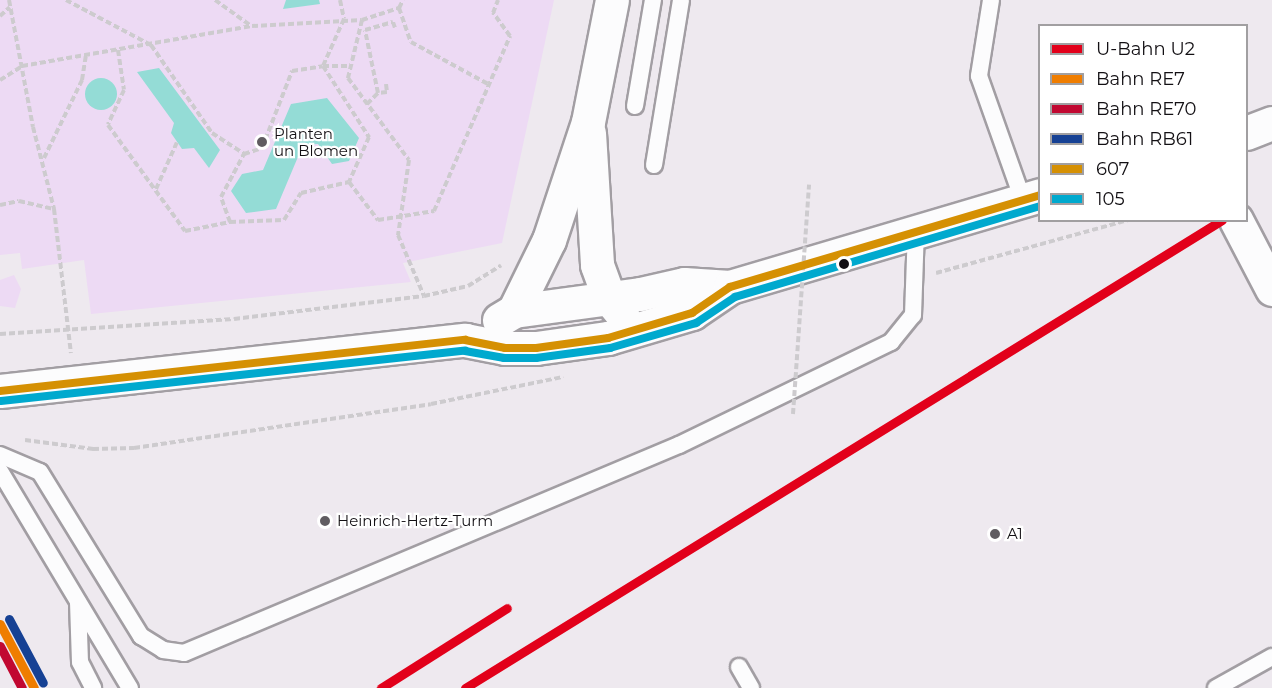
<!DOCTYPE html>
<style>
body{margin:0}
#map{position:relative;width:1272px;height:688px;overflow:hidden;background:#eee9ef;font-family:Montserrat,sans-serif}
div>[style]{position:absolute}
.green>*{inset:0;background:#eddaf4}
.water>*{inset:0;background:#94dcd6}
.round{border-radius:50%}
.path>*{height:4px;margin-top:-2px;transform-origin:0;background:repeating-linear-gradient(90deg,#cdcbce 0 6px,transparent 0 9px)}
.roads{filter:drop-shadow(2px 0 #a29ea3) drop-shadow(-2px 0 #a29ea3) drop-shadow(0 2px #a29ea3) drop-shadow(0 -2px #a29ea3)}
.lane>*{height:16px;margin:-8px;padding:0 8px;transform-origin:8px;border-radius:8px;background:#fcfcfd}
.street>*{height:33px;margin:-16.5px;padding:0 16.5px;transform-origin:16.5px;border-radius:16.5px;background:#fcfcfd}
.secondary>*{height:33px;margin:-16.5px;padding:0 16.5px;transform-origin:16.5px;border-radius:16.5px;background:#fcfcfd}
.path-bridge>*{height:4px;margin-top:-2px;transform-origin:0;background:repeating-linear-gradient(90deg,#cdcbce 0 6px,transparent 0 9px)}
.bus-1>*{height:8px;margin:-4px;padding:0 4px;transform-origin:4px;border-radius:4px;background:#d59003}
.bus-2>*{height:8px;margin:-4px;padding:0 4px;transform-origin:4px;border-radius:4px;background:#00a9ce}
.rail-1>*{height:9px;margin:-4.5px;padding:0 4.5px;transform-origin:4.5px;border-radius:4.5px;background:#ef7d00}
.rail-2>*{height:9px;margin:-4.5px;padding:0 4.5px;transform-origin:4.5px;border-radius:4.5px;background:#c10831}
.rail-3>*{height:9px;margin:-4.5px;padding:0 4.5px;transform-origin:4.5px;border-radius:4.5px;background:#164194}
.metro-1>*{height:9px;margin:-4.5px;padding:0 4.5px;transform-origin:4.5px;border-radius:4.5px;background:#e2001a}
.dots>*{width:16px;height:16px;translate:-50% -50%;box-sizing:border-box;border:3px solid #fff;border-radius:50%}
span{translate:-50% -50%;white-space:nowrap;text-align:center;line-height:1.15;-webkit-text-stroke:4.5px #fff;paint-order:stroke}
.poi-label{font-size:15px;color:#131014}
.left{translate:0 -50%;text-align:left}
.legend{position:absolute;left:1038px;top:24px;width:210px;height:198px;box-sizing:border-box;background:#fff;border:2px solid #a19fa1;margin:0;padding:8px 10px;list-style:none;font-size:18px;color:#131014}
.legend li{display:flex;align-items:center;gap:12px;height:30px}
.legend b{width:30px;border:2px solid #a19fa1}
</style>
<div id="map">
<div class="green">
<i style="clip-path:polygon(0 0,554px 0,502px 243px,403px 263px,411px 282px,91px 314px,84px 260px,22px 269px,20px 253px,0 255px)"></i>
<i style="clip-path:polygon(14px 275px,21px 289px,15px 308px,0 306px,0 280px)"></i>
</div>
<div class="water">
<i style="clip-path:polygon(286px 0,319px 0,320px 4px,283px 9px)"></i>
<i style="clip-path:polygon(159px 68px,220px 150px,209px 168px,194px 148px,182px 149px,171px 133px,174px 123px,137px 72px)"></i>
<i class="round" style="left:85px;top:78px;width:32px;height:32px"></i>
<i style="clip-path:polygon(327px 98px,359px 138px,349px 161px,332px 164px,318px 144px,303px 145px,276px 209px,246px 213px,231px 191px,242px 174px,263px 170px,291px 104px)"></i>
</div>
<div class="path">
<i style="left:9px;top:0;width:129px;rotate:79.3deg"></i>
<i style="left:33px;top:127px;width:85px;rotate:75.6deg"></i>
<i style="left:54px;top:209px;width:145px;rotate:83.3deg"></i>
<i style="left:66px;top:0;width:96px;rotate:27.9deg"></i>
<i style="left:151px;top:45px;width:107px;rotate:55.3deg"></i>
<i style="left:212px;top:133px;width:38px;rotate:33deg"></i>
<i style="left:244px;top:154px;width:19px;rotate:-18deg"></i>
<i style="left:262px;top:148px;width:83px;rotate:-68.7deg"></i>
<i style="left:292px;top:71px;width:31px;rotate:-9deg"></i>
<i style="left:323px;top:66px;width:85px;rotate:57.1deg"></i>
<i style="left:369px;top:137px;width:49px;rotate:114deg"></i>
<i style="left:349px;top:182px;width:48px;rotate:52.7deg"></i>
<i style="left:378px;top:220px;width:57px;rotate:-9.1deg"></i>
<i style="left:434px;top:211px;width:191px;rotate:-66.5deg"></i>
<i style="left:510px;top:36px;width:29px;rotate:-126deg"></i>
<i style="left:493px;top:13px;width:14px;rotate:-69deg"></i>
<i style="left:215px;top:0;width:44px;rotate:35.8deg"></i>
<i style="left:340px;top:0;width:19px;rotate:78deg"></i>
<i style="left:344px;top:19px;width:51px;rotate:114.1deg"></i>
<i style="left:323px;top:66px;width:25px"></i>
<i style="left:399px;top:8px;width:36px;rotate:71deg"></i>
<i style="left:411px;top:42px;width:88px;rotate:28.6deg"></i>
<i style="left:0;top:16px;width:13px;rotate:-42deg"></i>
<i style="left:362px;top:20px;width:60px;rotate:103.6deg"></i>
<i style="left:348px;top:78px;width:102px;rotate:53.4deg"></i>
<i style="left:409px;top:160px;width:76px;rotate:98.3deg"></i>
<i style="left:398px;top:235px;width:66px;rotate:66.9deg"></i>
<i style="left:118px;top:50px;width:40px;rotate:81.5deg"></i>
<i style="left:124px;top:90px;width:38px;rotate:115deg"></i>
<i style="left:108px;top:125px;width:131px;rotate:54deg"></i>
<i style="left:185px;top:231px;width:46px;rotate:-11.3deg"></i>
<i style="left:230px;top:222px;width:54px;rotate:-2.1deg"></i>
<i style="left:284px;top:220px;width:32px;rotate:-58deg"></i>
<i style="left:301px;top:193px;width:49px;rotate:-12.9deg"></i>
<i style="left:0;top:80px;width:26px;rotate:-32deg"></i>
<i style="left:22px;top:66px;width:233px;rotate:-9.9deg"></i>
<i style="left:252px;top:26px;width:110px;rotate:-3.1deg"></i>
<i style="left:362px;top:20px;width:39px;rotate:-18deg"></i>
<i style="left:399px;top:8px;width:9px;rotate:-63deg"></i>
<i style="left:386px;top:84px;width:8px;rotate:83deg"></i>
<i style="left:387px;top:92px;width:9px;rotate:174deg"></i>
<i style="left:378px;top:93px;width:64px;rotate:-101.7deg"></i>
<i style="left:365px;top:30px;width:29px;rotate:-16deg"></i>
<i style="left:393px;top:22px;width:6px;rotate:72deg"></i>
<i style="left:367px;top:104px;width:16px;rotate:-45deg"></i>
<i style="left:44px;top:158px;width:87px;rotate:-64deg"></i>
<i style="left:82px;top:80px;width:26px;rotate:-81deg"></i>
<i style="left:156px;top:189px;width:51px;rotate:-65.9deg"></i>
<i style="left:0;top:205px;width:19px;rotate:-12deg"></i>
<i style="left:19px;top:201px;width:36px;rotate:13deg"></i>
<i style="left:230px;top:222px;width:27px;rotate:-110deg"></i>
<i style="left:221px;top:197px;width:49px;rotate:-61.9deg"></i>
<i style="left:936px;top:273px;width:200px;rotate:-15.4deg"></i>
<i style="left:0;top:334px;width:234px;rotate:-3.7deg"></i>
<i style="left:234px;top:319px;width:191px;rotate:-6.9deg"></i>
<i style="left:424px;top:296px;width:45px;rotate:-12.8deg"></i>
<i style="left:468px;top:286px;width:39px;rotate:-32deg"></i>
<i style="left:25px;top:440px;width:69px;rotate:7.5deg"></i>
<i style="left:93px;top:449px;width:41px;rotate:-1.4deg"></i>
<i style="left:134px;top:448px;width:300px;rotate:-8.4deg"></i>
<i style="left:431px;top:404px;width:135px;rotate:-11.6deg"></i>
</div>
<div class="roads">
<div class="lane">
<i style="left:991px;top:0;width:77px;rotate:99deg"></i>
<i style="left:979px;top:76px;width:132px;rotate:70.5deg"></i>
<i style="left:635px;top:106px;width:108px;rotate:-80.4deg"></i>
<i style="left:654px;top:165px;width:167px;rotate:-80.7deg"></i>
<i style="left:0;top:455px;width:43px;rotate:23deg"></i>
<i style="left:40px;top:472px;width:193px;rotate:58.4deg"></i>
<i style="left:141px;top:636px;width:26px;rotate:32deg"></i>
<i style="left:163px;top:650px;width:21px;rotate:8deg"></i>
<i style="left:184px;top:653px;width:537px;rotate:-22.79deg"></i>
<i style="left:679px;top:445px;width:236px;rotate:-25.9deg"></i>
<i style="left:891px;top:342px;width:35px;rotate:-51deg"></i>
<i style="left:913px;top:315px;width:86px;rotate:-88deg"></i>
<i style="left:0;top:471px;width:253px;rotate:59.1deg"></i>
<i style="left:78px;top:602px;width:60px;rotate:88.1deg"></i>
<i style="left:80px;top:662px;width:29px;rotate:63deg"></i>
<i style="left:739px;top:667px;width:24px;rotate:60deg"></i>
<i style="left:1216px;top:688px;width:64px;rotate:-29deg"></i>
</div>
<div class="street">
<i style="left:1236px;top:220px;width:78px;rotate:62.4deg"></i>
</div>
<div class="secondary">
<i style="left:589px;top:133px;width:132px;rotate:86.5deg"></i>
<i style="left:597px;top:265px;width:35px;rotate:70deg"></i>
<i style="left:609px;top:298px;width:21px;rotate:51deg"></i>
<i style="left:1246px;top:133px;width:28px;rotate:-21deg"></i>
<i style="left:514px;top:311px;width:79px;rotate:-63.8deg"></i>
<i style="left:549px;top:240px;width:124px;rotate:-71.7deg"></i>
<i style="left:588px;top:122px;width:124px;rotate:-78.9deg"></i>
<i style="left:499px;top:320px;width:17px;rotate:-31deg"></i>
<i style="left:514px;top:311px;width:127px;rotate:-7.7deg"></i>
<i style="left:640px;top:294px;width:45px;rotate:-12.8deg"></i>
<i style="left:684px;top:284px;width:46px;rotate:3.7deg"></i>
<i style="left:0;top:391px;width:468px;rotate:-6.3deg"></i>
<i style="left:465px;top:340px;width:41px;rotate:11.3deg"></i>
<i style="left:505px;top:348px;width:31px"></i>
<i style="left:536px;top:348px;width:73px;rotate:-7.9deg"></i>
<i style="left:608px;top:338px;width:88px;rotate:-16.6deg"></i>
<i style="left:692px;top:313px;width:46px;rotate:-34.4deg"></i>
<i style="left:730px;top:287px;width:323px;rotate:-16.5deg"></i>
</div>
</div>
<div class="path-bridge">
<i style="left:793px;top:414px;width:230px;rotate:-86deg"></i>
</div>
<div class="bus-1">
<i style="left:0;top:391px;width:468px;rotate:-6.3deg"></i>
<i style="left:465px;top:340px;width:41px;rotate:11.3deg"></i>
<i style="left:505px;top:348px;width:31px"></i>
<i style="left:536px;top:348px;width:73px;rotate:-7.9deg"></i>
<i style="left:608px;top:338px;width:88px;rotate:-16.6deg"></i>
<i style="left:692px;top:313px;width:46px;rotate:-34.4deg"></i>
<i style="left:730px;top:287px;width:323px;rotate:-16.5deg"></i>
</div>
<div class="bus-2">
<i style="left:1px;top:401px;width:467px;rotate:-6.2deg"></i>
<i style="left:465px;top:351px;width:40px;rotate:10deg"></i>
<i style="left:504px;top:358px;width:32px"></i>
<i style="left:536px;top:358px;width:75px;rotate:-7.7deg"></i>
<i style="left:610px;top:348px;width:90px;rotate:-16.2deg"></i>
<i style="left:696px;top:323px;width:47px;rotate:-33.7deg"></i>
<i style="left:735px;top:297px;width:318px;rotate:-16.6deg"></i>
</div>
<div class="rail-1">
<i style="left:0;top:624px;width:72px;rotate:62deg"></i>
</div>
<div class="rail-2">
<i style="left:0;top:646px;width:47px;rotate:62.4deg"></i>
</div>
<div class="rail-3">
<i style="left:9px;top:619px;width:72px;rotate:62deg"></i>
</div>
<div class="metro-1">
<i style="left:381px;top:688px;width:149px;rotate:-32.4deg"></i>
<i style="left:465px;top:688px;width:890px;rotate:-31.73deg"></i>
</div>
<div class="dots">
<i style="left:262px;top:142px;background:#605c61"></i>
<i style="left:844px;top:264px;background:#131014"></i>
<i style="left:325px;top:521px;background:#605c61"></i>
<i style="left:995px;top:534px;background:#605c61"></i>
</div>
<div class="poi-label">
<span class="left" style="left:274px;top:142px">Planten<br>un Blomen</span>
<span class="left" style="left:337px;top:521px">Heinrich-Hertz-Turm</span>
<span class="left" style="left:1007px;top:534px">A1</span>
</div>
<ul class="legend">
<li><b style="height:8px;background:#e2001a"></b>U-Bahn U2</li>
<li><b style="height:8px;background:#ef7d00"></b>Bahn RE7</li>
<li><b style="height:8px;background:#c10831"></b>Bahn RE70</li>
<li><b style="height:8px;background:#164194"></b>Bahn RB61</li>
<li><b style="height:8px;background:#d59003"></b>607</li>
<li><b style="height:8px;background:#00a9ce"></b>105</li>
</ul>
</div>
